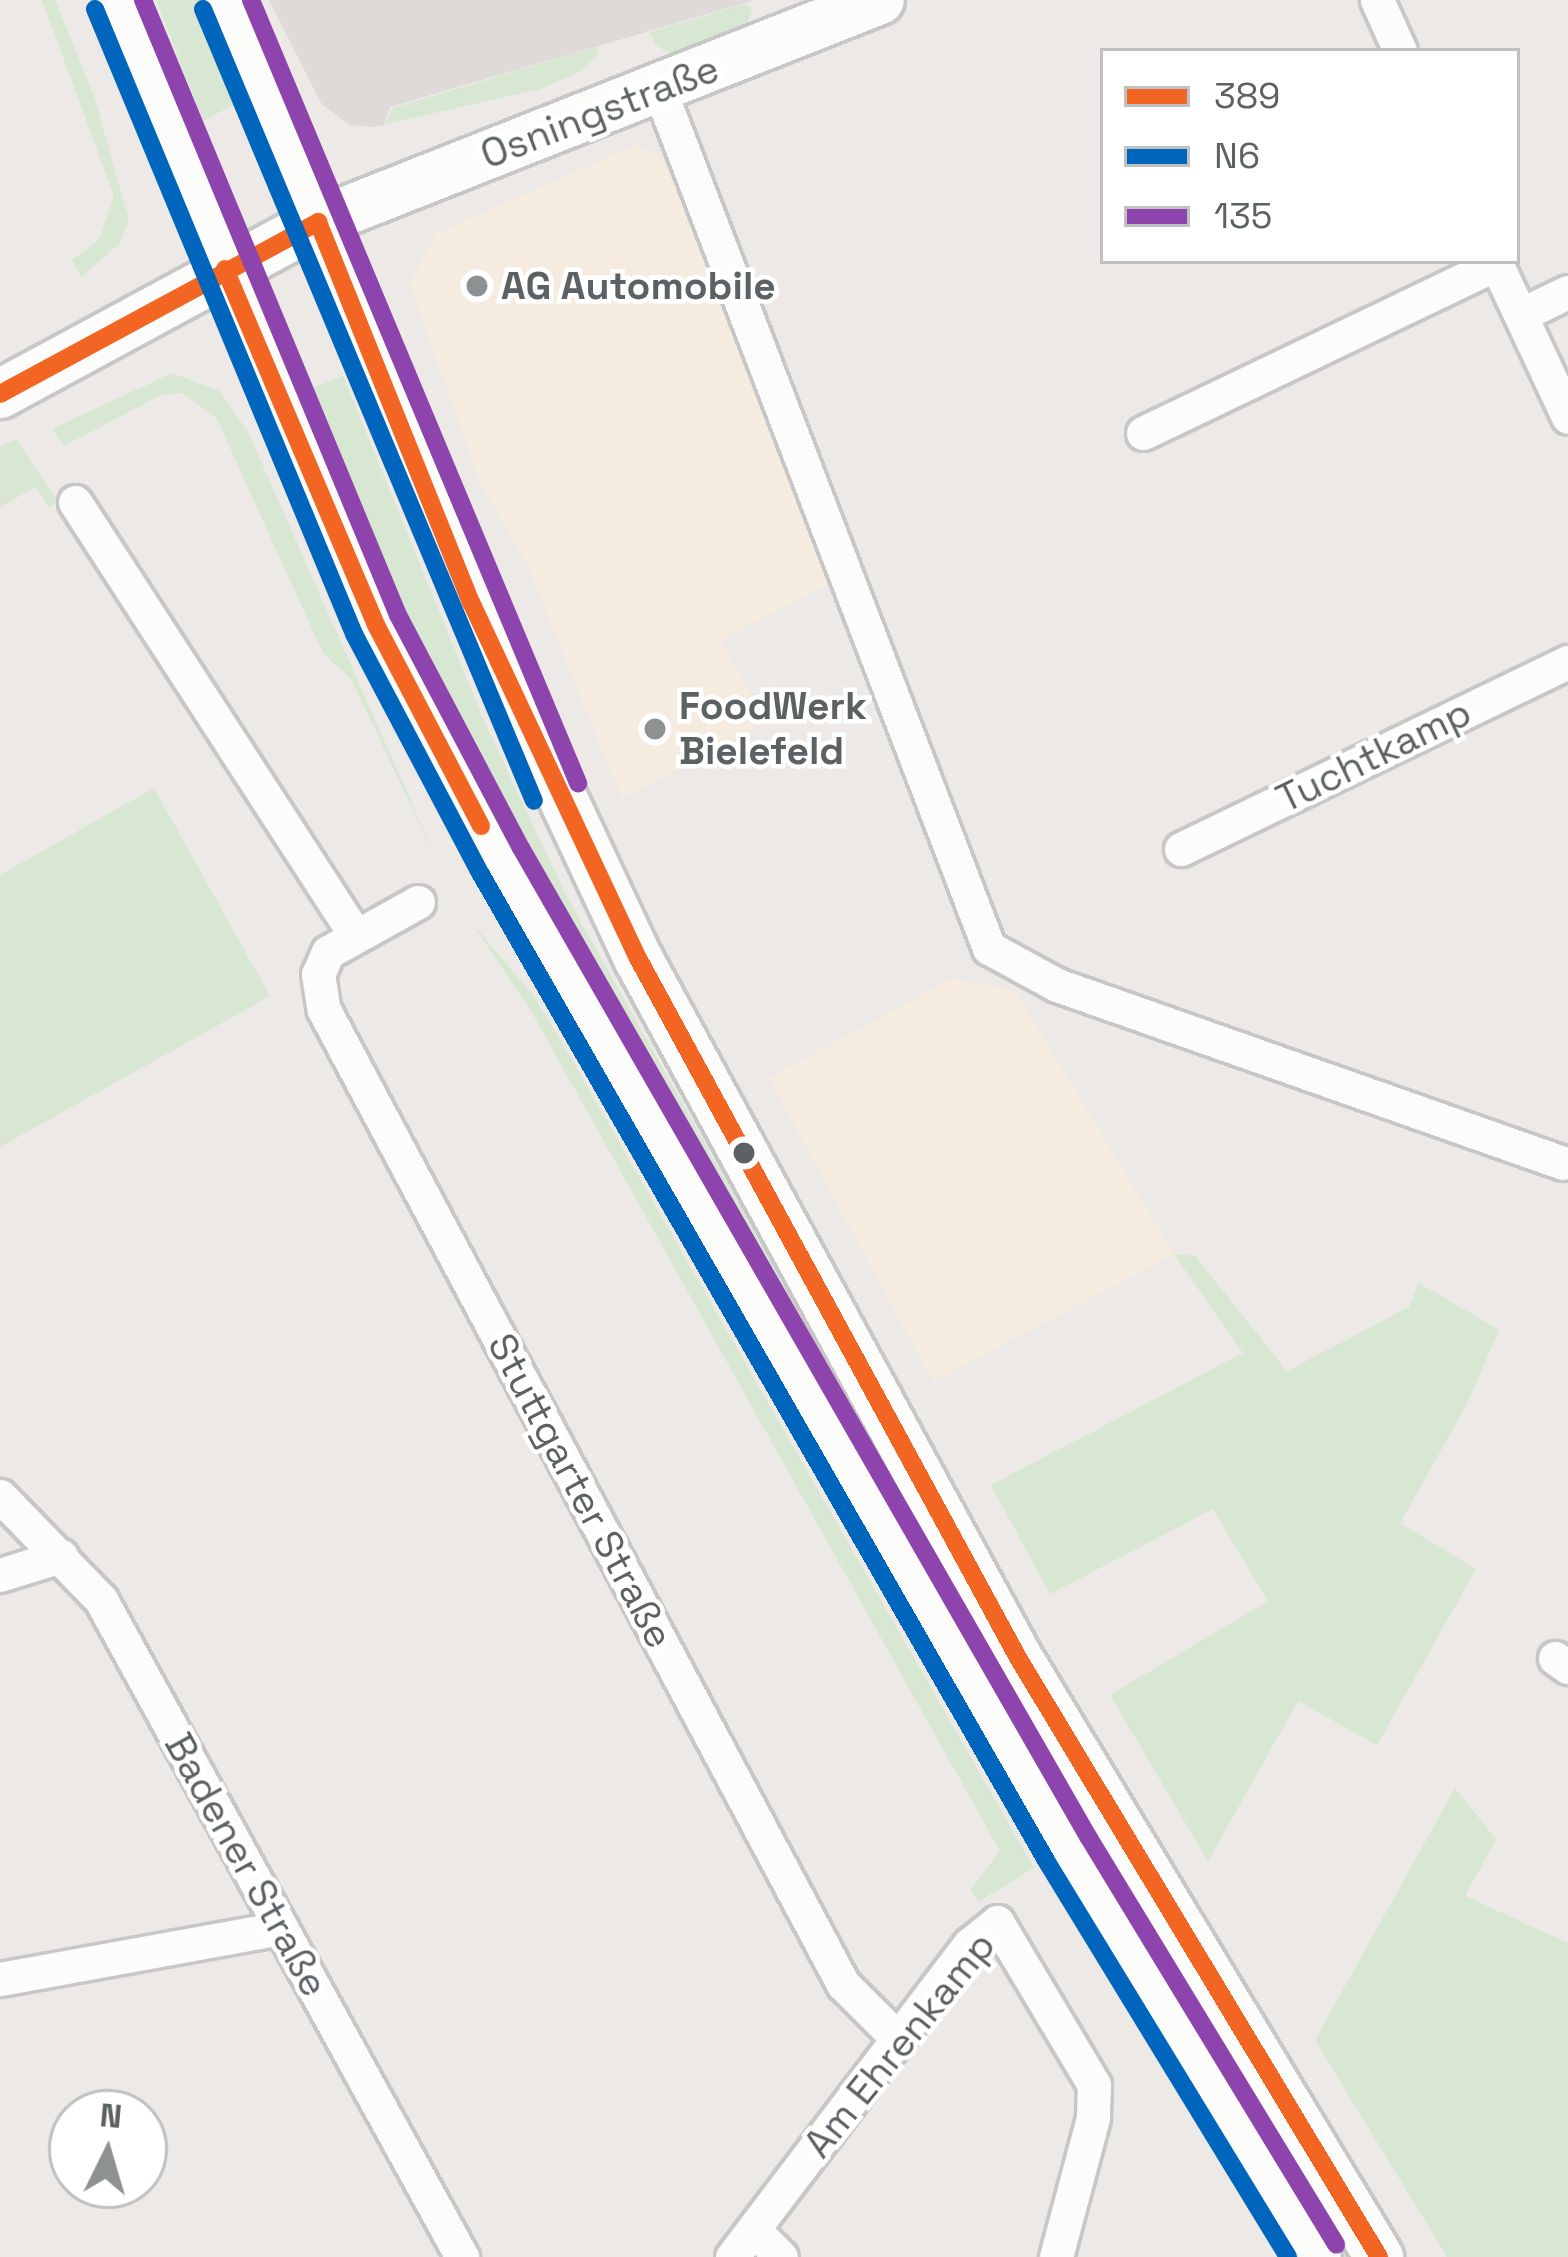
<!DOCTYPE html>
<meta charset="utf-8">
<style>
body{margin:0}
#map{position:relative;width:1568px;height:2257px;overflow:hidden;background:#ece9e6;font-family:"Space Grotesk",sans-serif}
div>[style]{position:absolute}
.commercial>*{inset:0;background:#f5ecdf}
.industrial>*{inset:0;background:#dddad7}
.green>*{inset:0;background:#d8e7d2}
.roads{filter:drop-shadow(3px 0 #c7c7c7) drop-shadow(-3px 0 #c7c7c7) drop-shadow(0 3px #c7c7c7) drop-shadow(0 -3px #c7c7c7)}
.minor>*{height:33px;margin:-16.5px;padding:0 16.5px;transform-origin:16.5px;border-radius:16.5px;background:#fcfcfb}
.secondary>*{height:48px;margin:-24px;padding:0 24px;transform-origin:24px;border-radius:24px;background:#fcfcfb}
.bus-1>*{height:18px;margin:-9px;padding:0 9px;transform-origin:9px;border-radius:9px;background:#f26522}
.bus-2>*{height:18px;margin:-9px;padding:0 9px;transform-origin:9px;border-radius:9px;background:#0065bd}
.bus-3>*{height:18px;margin:-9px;padding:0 9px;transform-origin:9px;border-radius:9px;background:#8e44ad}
.dots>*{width:33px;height:33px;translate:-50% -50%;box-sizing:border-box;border:6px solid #fff;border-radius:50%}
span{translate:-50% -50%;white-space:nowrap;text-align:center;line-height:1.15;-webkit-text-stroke:9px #fff;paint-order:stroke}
.street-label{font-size:39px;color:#5c6164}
.poi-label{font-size:39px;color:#5c6164;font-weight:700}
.left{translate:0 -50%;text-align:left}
.legend{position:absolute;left:1100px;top:48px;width:420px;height:216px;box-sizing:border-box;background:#fff;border:3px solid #bec0c1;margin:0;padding:15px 21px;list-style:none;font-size:36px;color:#5c6164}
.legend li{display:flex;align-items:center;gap:24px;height:60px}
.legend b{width:60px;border:3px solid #bec0c1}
.north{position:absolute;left:48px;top:2089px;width:120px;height:120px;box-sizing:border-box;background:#fff;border:3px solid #bec0c1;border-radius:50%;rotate:5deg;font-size:33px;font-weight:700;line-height:48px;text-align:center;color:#5c6164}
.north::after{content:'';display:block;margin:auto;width:42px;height:54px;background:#8e9192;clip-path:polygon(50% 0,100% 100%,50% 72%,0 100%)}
</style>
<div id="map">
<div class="commercial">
<i style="clip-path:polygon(637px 144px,661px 157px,685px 193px,836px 580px,721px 640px,766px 722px,622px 799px,529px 568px,478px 478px,410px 283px,436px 234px)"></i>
<i style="clip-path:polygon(953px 978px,1016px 992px,1174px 1254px,933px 1382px,769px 1078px)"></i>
</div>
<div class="industrial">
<i style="clip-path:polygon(269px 0,755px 0,390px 107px,384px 125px,372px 127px,349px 125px,321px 103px)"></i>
</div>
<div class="green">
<i style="clip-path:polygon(42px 0,55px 0,94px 96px,129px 220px,120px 243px,81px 277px,72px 260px,99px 240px,114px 196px)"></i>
<i style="clip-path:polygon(156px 0,202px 0,248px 97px,203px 121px)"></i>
<i style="clip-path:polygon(745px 4px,752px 10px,747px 24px,669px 53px,655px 45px,650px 32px)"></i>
<i style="clip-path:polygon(597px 47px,598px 56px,579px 72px,540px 89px,386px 124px,392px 108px)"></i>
<i style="clip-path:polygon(172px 373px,219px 391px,248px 432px,437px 860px,351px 679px,323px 653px,216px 417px,182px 393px,161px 395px,64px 446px,52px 429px)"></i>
<i style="clip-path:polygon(343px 376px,484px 721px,567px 897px,921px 1529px,1353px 2257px,1340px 2257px,1176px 1990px,530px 873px,385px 601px,296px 395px)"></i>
<i style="clip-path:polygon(16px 439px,58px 502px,49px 508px,36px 487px,0 507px,0 447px)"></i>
<i style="clip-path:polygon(154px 788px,270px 996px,0 1147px,0 875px)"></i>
<i style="clip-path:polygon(471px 922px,532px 994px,563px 1044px,1034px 1868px,978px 1902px,971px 1889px,1000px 1851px,530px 1009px)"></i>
<i style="clip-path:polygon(1174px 1254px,1195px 1256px,1287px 1371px,1409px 1307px,1419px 1283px,1499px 1330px,1467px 1404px,1400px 1523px,1476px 1569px,1377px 1745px,1298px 1701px,1208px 1861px,1110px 1695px,1268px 1601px,1213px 1509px,1050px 1594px,991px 1485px,1243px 1353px)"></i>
<i style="clip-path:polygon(1455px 1788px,1496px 1839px,1465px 1896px,1568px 1943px,1568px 2257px,1447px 2257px,1315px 2040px)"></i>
</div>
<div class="roads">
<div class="minor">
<i style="left:1377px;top:0;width:56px;rotate:65.7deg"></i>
<i style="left:660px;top:91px;width:918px;rotate:69deg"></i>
<i style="left:989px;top:948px;width:77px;rotate:28.6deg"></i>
<i style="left:1057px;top:985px;width:536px;rotate:19.38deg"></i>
<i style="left:1495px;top:261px;width:172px;rotate:64.9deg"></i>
<i style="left:1522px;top:314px;width:51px;rotate:-25.6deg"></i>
<i style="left:1143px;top:433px;width:391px;rotate:-25.6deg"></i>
<i style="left:75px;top:502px;width:513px;rotate:57.08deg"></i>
<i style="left:1181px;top:849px;width:430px;rotate:-25.8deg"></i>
<i style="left:418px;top:902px;width:103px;rotate:150.9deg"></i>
<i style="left:328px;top:952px;width:24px;rotate:114deg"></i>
<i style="left:318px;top:974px;width:36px;rotate:81deg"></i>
<i style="left:324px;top:1010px;width:1104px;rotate:61.95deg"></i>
<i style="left:843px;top:1984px;width:79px;rotate:45deg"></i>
<i style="left:0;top:1496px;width:145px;rotate:45.8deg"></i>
<i style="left:101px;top:1600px;width:750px;rotate:61.21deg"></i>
<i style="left:0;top:1575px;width:64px;rotate:-17.3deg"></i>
<i style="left:1555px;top:1658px;width:16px;rotate:35deg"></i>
<i style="left:0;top:1979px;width:286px;rotate:-10.3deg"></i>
<i style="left:754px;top:2230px;width:38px;rotate:45deg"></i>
<i style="left:732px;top:2257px;width:393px;rotate:-52.8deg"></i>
<i style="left:970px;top:1944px;width:35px;rotate:-39deg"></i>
<i style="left:997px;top:1922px;width:190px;rotate:59.2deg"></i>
<i style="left:1094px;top:2085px;width:33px;rotate:92deg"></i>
<i style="left:1093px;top:2118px;width:144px;rotate:104.9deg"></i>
</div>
<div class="secondary">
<i style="left:117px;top:0;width:677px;rotate:67.49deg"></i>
<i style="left:376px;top:625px;width:266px;rotate:62.2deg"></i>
<i style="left:500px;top:860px;width:1141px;rotate:60.16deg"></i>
<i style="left:1068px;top:1850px;width:477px;rotate:58.6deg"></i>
<i style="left:225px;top:0;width:650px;rotate:67.77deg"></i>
<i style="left:471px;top:602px;width:395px;rotate:64.9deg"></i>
<i style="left:639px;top:960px;width:792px;rotate:61.49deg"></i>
<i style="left:1017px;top:1656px;width:702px;rotate:58.94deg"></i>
<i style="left:0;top:394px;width:362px;rotate:-28.4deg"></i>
<i style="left:318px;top:222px;width:604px;rotate:-21.55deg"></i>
</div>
</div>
<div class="bus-1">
<i style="left:225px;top:269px;width:387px;rotate:67deg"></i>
<i style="left:376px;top:625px;width:227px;rotate:62.4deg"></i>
<i style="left:0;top:394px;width:362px;rotate:-28.4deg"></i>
<i style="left:318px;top:222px;width:410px;rotate:68.1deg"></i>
<i style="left:471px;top:602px;width:395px;rotate:64.9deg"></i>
<i style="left:639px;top:960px;width:792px;rotate:61.49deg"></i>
<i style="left:1017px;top:1656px;width:702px;rotate:58.94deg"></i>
</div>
<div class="bus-2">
<i style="left:95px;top:9px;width:677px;rotate:67.49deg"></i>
<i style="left:354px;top:634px;width:268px;rotate:62.2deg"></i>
<i style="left:479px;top:871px;width:1142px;rotate:60.18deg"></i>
<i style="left:1047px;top:1862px;width:463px;rotate:58.6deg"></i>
<i style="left:203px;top:9px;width:858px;rotate:67.32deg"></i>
</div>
<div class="bus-3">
<i style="left:143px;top:0;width:666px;rotate:67.48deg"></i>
<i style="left:398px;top:615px;width:263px;rotate:62.2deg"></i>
<i style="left:521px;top:848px;width:1141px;rotate:60.16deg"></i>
<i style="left:1089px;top:1838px;width:476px;rotate:58.7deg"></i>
<i style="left:251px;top:0;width:849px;rotate:67.33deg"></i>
</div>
<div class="dots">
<i style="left:477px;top:286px;background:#8e9192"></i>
<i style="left:655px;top:729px;background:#8e9192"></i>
<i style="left:744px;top:1153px;background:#5c6164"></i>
</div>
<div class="street-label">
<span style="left:600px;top:112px;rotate:-21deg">Osningstraße</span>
<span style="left:1374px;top:756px;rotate:-26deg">Tuchtkamp</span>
<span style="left:580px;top:1491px;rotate:62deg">Stuttgarter Straße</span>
<span style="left:246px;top:1865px;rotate:61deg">Badener Straße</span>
<span style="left:900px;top:2045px;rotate:-51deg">Am Ehrenkamp</span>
</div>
<div class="poi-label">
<span class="left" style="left:501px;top:286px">AG Automobile</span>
<span class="left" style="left:679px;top:729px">FoodWerk<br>Bielefeld</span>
</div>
<ul class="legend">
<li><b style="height:15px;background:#f26522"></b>389</li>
<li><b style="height:15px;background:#0065bd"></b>N6</li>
<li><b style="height:15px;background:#8e44ad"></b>135</li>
</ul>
<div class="north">N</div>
</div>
